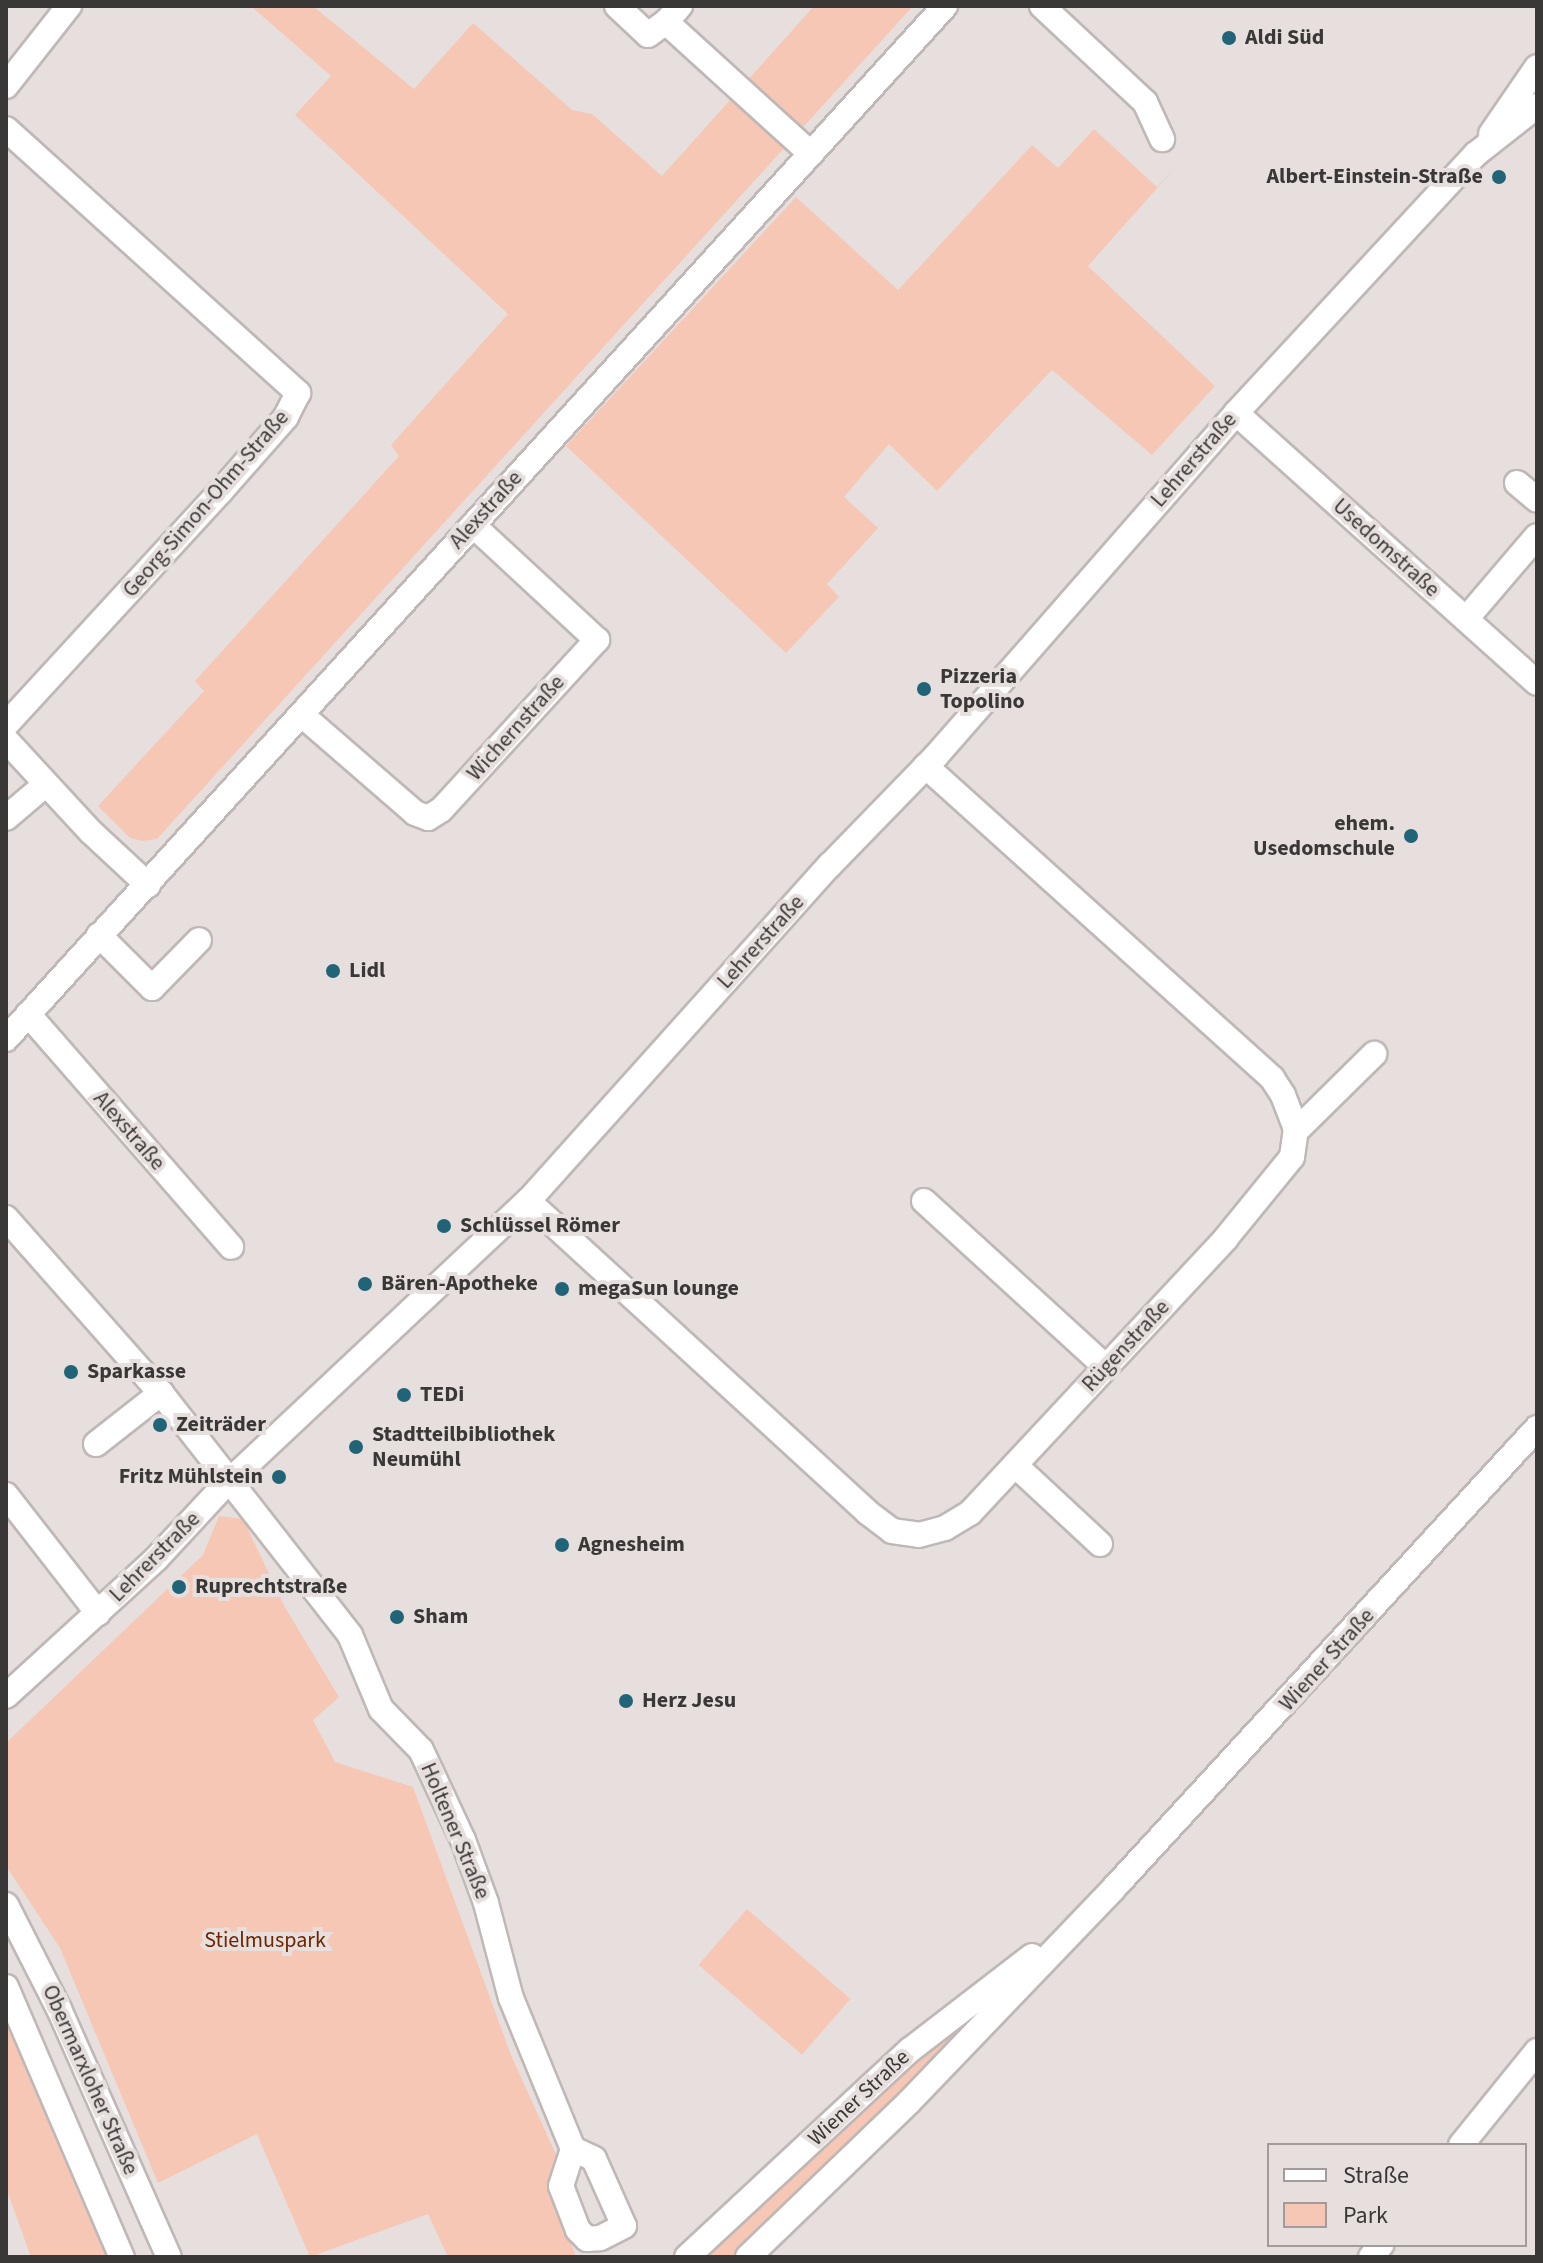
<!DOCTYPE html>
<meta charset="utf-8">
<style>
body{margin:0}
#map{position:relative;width:1543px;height:2263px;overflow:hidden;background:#e6dfdd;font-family:"Source Sans 3",sans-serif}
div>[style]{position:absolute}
.green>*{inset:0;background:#f7c7b6;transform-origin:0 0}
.roads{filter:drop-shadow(2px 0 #bfb8b6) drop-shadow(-2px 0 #bfb8b6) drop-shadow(0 2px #bfb8b6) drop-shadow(0 -2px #bfb8b6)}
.minor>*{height:24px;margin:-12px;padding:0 12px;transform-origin:12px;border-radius:12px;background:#fff}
.dots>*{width:22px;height:22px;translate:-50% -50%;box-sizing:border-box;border:4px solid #e6dfdd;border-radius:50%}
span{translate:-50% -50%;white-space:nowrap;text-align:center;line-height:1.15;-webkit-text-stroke:8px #e6dfdd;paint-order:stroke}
.poi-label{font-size:22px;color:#3a3837;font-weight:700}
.left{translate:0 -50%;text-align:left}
.right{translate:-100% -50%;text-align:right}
.street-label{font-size:22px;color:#3a3837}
.park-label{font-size:22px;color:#712400}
.frame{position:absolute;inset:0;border:8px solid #3a3837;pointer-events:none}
.legend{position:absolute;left:1267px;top:2143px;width:260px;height:104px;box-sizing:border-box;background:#e6dfdd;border:2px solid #a19c9b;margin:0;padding:10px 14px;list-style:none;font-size:24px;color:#3a3837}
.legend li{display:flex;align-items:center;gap:16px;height:40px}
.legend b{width:40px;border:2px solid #a19c9b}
</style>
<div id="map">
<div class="green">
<i style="clip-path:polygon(251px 6px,313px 6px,414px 89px,473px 23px,572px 110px,592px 114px,662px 176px,814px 6px,913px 6px,157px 839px,143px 841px,130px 838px,98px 806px,204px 691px,195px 681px,399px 456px,391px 445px,508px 314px,295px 115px,331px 76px)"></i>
<i style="clip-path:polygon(1094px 129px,1157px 187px,1176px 167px,1088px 266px,1215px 386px,1152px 455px,1052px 370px,937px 491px,889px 444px,844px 497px,878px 528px,827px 584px,839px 597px,786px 653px,566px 446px,796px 197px,898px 290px,1032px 145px,1058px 168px)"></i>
<i style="clip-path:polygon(219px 1516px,243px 1519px,286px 1609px,339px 1697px,313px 1720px,335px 1762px,413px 1787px,511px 2055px,558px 2159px,550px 2186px,576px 2257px,448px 2257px,428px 2214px,310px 2257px,257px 2134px,158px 2183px,60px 1948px,6px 1866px,6px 1743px,203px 1555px)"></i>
<i style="left:747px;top:1909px;width:137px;height:74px;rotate:41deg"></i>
<i style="clip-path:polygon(6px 1991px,118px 2257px,31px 2257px,6px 2188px)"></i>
<i style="clip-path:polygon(963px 2023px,966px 2027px,736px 2257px,706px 2257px,926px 2053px)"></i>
</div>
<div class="roads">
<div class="minor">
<i style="left:617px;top:6px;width:42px;rotate:43.1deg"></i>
<i style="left:648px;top:35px;width:22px;rotate:-36deg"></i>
<i style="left:680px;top:6px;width:21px;rotate:131deg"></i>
<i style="left:666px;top:22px;width:196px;rotate:42.3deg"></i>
<i style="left:1042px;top:6px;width:141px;rotate:43deg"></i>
<i style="left:1145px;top:102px;width:41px;rotate:65.3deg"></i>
<i style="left:6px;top:86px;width:102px;rotate:-51.8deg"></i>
<i style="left:6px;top:129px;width:394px;rotate:42.1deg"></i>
<i style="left:298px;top:393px;width:27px;rotate:117deg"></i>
<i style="left:286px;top:417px;width:98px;rotate:131.3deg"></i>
<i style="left:221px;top:491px;width:318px;rotate:132.6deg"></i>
<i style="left:1491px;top:134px;width:81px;rotate:-55.5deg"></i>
<i style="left:1236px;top:413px;width:404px;rotate:41.9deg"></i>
<i style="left:1517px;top:483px;width:26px;rotate:40deg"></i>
<i style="left:1466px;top:619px;width:109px;rotate:-49.5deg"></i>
<i style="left:302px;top:715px;width:150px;rotate:40.9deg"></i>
<i style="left:415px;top:813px;width:14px;rotate:21deg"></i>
<i style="left:428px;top:818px;width:15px;rotate:-32deg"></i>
<i style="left:441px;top:810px;width:231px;rotate:-47.5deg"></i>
<i style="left:597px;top:640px;width:169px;rotate:-137.2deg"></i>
<i style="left:6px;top:740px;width:125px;rotate:47.3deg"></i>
<i style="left:91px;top:832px;width:78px;rotate:42.9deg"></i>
<i style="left:6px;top:818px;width:52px;rotate:-40.4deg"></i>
<i style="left:99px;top:935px;width:75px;rotate:45deg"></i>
<i style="left:152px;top:988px;width:67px;rotate:-45.6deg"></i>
<i style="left:28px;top:1014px;width:309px;rotate:48.9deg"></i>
<i style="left:6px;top:1039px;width:1396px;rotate:-47.73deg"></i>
<i style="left:1296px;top:1131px;width:110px;rotate:-44.6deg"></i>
<i style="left:528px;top:1201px;width:460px;rotate:42.5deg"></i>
<i style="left:867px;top:1512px;width:31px;rotate:37deg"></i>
<i style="left:892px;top:1531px;width:27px;rotate:8deg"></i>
<i style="left:919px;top:1535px;width:27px;rotate:-15deg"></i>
<i style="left:945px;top:1528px;width:29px;rotate:-31deg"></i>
<i style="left:970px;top:1513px;width:376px;rotate:-47deg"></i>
<i style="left:1226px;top:1238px;width:104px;rotate:-50.8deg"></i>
<i style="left:1292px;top:1157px;width:28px;rotate:-82deg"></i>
<i style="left:1296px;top:1129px;width:36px;rotate:-111deg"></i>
<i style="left:1283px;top:1095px;width:20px;rotate:-123deg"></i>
<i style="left:1272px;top:1078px;width:466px;rotate:-138deg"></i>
<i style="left:924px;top:1201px;width:246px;rotate:42.4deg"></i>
<i style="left:6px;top:1218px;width:234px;rotate:48.5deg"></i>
<i style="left:161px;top:1393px;width:307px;rotate:52deg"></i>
<i style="left:350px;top:1635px;width:80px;rotate:67.3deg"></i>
<i style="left:381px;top:1709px;width:57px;rotate:45.7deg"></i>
<i style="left:421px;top:1750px;width:99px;rotate:65deg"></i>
<i style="left:463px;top:1840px;width:67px;rotate:69.9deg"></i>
<i style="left:486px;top:1903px;width:98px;rotate:75.3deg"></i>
<i style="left:511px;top:1998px;width:163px;rotate:67.7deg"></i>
<i style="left:573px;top:2149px;width:23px;rotate:25deg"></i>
<i style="left:594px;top:2159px;width:73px;rotate:65.9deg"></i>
<i style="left:624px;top:2226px;width:27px;rotate:153deg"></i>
<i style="left:600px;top:2238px;width:13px;rotate:176deg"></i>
<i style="left:587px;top:2239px;width:13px;rotate:-135deg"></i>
<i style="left:578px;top:2230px;width:47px;rotate:-111.1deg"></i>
<i style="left:561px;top:2186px;width:39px;rotate:-72deg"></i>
<i style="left:96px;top:1444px;width:83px;rotate:-38.1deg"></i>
<i style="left:1015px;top:1465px;width:116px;rotate:42.9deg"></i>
<i style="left:6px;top:1495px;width:150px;rotate:52.1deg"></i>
<i style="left:6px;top:1696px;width:203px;rotate:-42.4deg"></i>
<i style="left:156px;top:1559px;width:96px;rotate:-47.1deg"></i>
<i style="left:221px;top:1489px;width:421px;rotate:-43.2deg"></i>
<i style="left:528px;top:1201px;width:452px;rotate:-48.1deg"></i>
<i style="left:830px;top:865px;width:152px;rotate:-45.8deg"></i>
<i style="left:936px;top:756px;width:456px;rotate:-48.8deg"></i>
<i style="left:1236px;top:413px;width:353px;rotate:-47.2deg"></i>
<i style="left:1476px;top:154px;width:78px;rotate:-38.2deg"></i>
<i style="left:6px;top:1905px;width:117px;rotate:63deg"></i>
<i style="left:59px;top:2009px;width:271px;rotate:66.1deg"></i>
<i style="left:6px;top:1987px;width:294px;rotate:66.8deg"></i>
<i style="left:1461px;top:2145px;width:121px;rotate:-51deg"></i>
<i style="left:687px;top:2257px;width:304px;rotate:-42.9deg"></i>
<i style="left:910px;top:2050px;width:154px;rotate:-37.6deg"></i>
<i style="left:748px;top:2257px;width:223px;rotate:-43.9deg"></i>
<i style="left:909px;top:2102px;width:296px;rotate:-46.2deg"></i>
<i style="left:1114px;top:1888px;width:625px;rotate:-47.4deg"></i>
<i style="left:1371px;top:2257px;width:16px;rotate:-50deg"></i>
</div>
</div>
<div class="dots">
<i style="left:1229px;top:38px;background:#226477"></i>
<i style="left:1499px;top:177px;background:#226477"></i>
<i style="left:924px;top:689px;background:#226477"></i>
<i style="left:1411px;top:836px;background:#226477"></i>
<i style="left:333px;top:971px;background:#226477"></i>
<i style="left:444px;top:1226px;background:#226477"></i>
<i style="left:365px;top:1284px;background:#226477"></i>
<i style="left:562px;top:1289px;background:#226477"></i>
<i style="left:71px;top:1372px;background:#226477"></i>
<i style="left:404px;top:1395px;background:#226477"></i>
<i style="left:160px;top:1425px;background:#226477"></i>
<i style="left:356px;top:1447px;background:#226477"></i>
<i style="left:279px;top:1477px;background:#226477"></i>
<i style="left:562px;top:1545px;background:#226477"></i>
<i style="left:179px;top:1587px;background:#226477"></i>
<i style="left:397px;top:1617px;background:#226477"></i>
<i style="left:626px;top:1701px;background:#226477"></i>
</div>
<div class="poi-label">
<span class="left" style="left:1245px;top:38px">Aldi Süd</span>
<span class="right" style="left:1483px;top:177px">Albert-Einstein-Straße</span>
<span class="left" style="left:940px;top:689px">Pizzeria<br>Topolino</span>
<span class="right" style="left:1395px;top:836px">ehem.<br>Usedomschule</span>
<span class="left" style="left:349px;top:971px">Lidl</span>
<span class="left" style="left:460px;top:1226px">Schlüssel Römer</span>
<span class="left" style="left:381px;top:1284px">Bären-Apotheke</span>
<span class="left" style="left:578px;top:1289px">megaSun lounge</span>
<span class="left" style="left:87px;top:1372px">Sparkasse</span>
<span class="left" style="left:420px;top:1395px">TEDi</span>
<span class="left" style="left:176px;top:1425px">Zeiträder</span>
<span class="left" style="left:372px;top:1447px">Stadtteilbibliothek<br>Neumühl</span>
<span class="right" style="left:263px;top:1477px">Fritz Mühlstein</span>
<span class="left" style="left:578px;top:1545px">Agnesheim</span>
<span class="left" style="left:195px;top:1587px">Ruprechtstraße</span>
<span class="left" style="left:413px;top:1617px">Sham</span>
<span class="left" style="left:642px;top:1701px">Herz Jesu</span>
</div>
<div class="street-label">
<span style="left:1194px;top:460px;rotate:-49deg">Lehrerstraße</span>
<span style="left:206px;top:504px;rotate:-49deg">Georg-Simon-Ohm-Straße</span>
<span style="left:486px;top:510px;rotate:-48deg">Alexstraße</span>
<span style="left:1386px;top:548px;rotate:42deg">Usedomstraße</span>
<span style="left:516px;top:728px;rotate:-48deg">Wichernstraße</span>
<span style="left:761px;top:942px;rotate:-48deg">Lehrerstraße</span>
<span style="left:129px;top:1131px;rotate:49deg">Alexstraße</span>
<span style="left:1126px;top:1346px;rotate:-47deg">Rügenstraße</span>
<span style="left:155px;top:1557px;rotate:-45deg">Lehrerstraße</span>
<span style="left:1327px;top:1660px;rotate:-48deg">Wiener Straße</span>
<span style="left:455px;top:1831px;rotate:67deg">Holtener Straße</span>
<span style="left:90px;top:2080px;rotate:66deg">Obermarxloher Straße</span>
<span style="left:859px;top:2098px;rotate:-43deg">Wiener Straße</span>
</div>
<div class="park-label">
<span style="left:265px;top:1941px">Stielmuspark</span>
</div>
<div class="frame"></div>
<ul class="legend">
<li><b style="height:10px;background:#fff"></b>Straße</li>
<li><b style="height:22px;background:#f7c7b6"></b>Park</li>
</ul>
</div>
